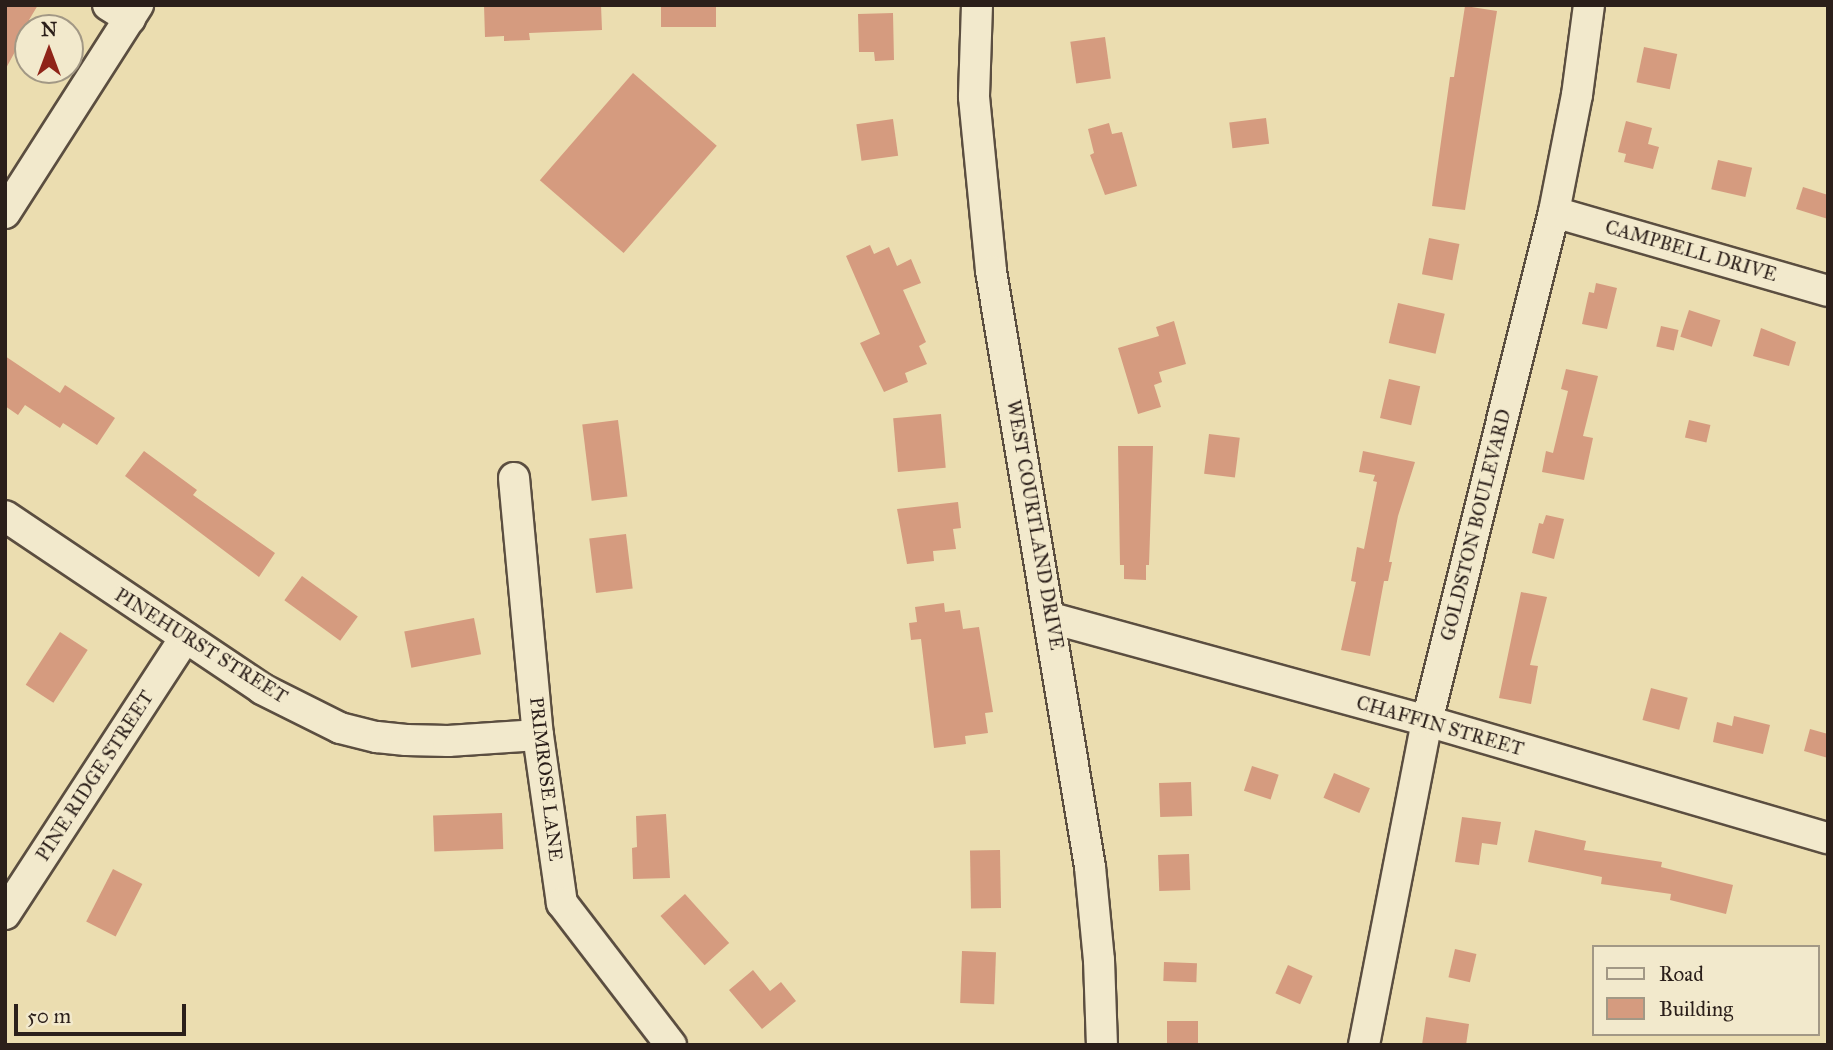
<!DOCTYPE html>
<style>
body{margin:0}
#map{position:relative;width:1833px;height:1050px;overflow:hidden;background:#ebddb0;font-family:"IM FELL Great Primer",serif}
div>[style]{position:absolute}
.building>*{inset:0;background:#d59b7f;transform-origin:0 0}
.roads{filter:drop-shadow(2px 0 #5b4e40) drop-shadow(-2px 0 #5b4e40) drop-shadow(0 2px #5b4e40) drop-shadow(0 -2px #5b4e40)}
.minor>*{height:30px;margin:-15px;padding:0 15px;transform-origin:15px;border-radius:15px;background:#f2e9cc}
span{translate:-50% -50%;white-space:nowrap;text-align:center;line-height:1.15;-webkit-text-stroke:7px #f2e9cc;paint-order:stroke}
.street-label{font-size:19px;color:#2b1f1a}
.frame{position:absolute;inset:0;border:7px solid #2b1f1a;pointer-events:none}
.legend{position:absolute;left:1592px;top:945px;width:228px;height:91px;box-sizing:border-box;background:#f2e9cc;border:2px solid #a29885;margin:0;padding:9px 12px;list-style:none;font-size:21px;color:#2b1f1a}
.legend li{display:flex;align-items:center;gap:14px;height:35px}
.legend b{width:35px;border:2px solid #a29885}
.north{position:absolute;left:14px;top:14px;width:70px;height:70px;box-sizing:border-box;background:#f2e9cc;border:2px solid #a29885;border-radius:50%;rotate:0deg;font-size:19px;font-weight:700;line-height:28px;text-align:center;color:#2b1f1a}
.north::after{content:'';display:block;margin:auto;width:24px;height:32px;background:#8f2418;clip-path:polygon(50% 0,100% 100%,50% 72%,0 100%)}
.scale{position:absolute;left:14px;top:1004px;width:172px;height:32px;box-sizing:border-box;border:4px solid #2b1f1a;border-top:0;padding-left:9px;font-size:21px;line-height:24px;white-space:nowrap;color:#2b1f1a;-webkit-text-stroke:5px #f2e9cc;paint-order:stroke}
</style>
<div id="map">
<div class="building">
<i style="clip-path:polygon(5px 5px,38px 5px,29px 20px,34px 23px,28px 28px,5px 70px)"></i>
<i style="clip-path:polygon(484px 5px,601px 5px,602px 30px,529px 33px,530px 40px,504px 41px,504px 36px,485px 37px)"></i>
<i style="left:661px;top:5px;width:55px;height:22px"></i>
<i style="clip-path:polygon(1465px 6px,1497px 11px,1465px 210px,1432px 206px,1450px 77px,1454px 77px)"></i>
<i style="clip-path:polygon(893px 13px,894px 60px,875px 61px,874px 52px,859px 52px,858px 14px)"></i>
<i style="left:1105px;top:37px;width:42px;height:35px;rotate:82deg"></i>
<i style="left:1644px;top:47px;width:34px;height:36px;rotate:12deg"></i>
<i style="left:633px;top:73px;width:111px;height:142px;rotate:41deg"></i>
<i style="left:1266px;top:118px;width:26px;height:37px;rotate:83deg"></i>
<i style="left:893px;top:119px;width:37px;height:37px;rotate:82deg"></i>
<i style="clip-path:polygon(1626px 121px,1652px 128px,1648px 144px,1659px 147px,1653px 169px,1624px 162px,1626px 154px,1618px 152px)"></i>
<i style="clip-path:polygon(1109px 123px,1112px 134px,1122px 132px,1137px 186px,1105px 195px,1090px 155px,1094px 153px,1088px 129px)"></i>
<i style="left:1718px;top:160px;width:35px;height:30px;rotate:13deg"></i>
<i style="clip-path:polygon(1803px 187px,1828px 195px,1828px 219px,1796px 209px)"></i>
<i style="left:1429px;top:238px;width:31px;height:37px;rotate:11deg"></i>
<i style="clip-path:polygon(870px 245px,874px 254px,889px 247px,897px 266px,911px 259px,921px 283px,903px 290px,926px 342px,919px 346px,927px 364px,905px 373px,908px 382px,884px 392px,860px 343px,880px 334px,846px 256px)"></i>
<i style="clip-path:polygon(1596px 283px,1617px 288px,1607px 329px,1582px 324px,1589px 292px,1594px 293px)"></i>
<i style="left:1398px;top:303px;width:48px;height:41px;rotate:13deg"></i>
<i style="left:1689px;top:310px;width:33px;height:28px;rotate:18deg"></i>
<i style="clip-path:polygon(1174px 321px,1186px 364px,1159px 372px,1162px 382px,1154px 385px,1161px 407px,1138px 414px,1118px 348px,1159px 336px,1156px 327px)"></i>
<i style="left:1661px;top:326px;width:18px;height:21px;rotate:13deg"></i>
<i style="clip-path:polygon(1761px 328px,1796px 342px,1789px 366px,1753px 356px)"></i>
<i style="clip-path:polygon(5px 356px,60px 393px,65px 385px,115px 418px,97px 445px,63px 423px,60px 428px,25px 405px,18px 415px,5px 406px)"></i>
<i style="clip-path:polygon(1566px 369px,1598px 376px,1583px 436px,1593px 438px,1584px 480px,1542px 472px,1546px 451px,1553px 453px,1568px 391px,1561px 389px)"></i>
<i style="left:1389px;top:379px;width:32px;height:40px;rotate:13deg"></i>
<i style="left:941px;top:414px;width:54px;height:48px;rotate:85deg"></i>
<i style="left:618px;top:420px;width:77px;height:36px;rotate:83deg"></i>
<i style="left:1689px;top:420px;width:22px;height:18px;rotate:13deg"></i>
<i style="left:1209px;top:434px;width:31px;height:40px;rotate:7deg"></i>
<i style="clip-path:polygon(1118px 446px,1153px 446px,1149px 565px,1146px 565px,1146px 580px,1124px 579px,1124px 565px,1120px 565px)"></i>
<i style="clip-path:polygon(144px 451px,197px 490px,193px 495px,275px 553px,259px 577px,125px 476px)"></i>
<i style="clip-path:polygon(1363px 451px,1415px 462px,1398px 516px,1389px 562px,1392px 562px,1388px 581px,1384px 581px,1370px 656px,1341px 650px,1356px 582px,1351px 581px,1357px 547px,1364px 549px,1377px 482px,1373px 481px,1375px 475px,1359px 472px)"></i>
<i style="clip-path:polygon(958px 502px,961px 528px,953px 529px,956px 549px,933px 551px,934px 561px,907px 564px,897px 509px)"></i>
<i style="clip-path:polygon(1546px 515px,1564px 519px,1554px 559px,1532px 553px,1539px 523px,1543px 524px)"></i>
<i style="left:626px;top:534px;width:55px;height:37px;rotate:83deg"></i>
<i style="left:302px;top:576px;width:69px;height:30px;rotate:36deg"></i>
<i style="clip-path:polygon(1521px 592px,1547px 597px,1530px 665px,1538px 666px,1531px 704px,1499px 698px)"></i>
<i style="clip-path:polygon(944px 603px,945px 612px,960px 610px,963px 629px,979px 627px,993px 712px,985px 713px,988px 733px,965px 736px,966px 744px,934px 748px,921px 639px,911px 640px,909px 623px,917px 622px,915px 607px)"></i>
<i style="left:474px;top:618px;width:37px;height:71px;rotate:79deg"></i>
<i style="left:60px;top:632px;width:33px;height:63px;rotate:33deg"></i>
<i style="left:1651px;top:688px;width:38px;height:33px;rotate:15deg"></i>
<i style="clip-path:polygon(1734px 716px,1770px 725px,1763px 754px,1713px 742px,1717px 722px,1732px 726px)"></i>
<i style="clip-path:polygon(1810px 729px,1828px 734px,1828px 758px,1804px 751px)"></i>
<i style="left:1252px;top:766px;width:28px;height:26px;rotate:18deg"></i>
<i style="left:1334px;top:773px;width:39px;height:27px;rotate:23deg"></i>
<i style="left:1191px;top:782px;width:34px;height:32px;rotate:88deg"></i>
<i style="left:502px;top:813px;width:36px;height:69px;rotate:88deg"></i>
<i style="clip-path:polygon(666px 814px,670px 878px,633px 879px,632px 848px,637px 847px,636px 816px)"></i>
<i style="clip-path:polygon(1462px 817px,1501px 822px,1497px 845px,1482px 843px,1479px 865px,1455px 862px)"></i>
<i style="clip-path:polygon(1535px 830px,1586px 841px,1584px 850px,1662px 862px,1661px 867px,1733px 885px,1726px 914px,1670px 900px,1671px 894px,1601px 884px,1602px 877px,1528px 862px)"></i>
<i style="left:1000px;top:850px;width:58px;height:30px;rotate:89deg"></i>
<i style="left:1189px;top:854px;width:36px;height:31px;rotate:88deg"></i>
<i style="left:113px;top:869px;width:33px;height:59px;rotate:27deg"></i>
<i style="left:685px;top:894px;width:66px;height:33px;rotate:48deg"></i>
<i style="left:1455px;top:949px;width:22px;height:29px;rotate:13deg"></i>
<i style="left:962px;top:951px;width:34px;height:52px;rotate:2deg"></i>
<i style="left:1164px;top:962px;width:33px;height:19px;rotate:2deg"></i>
<i style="left:1288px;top:965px;width:27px;height:31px;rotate:24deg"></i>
<i style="clip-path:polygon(753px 970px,770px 991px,781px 982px,796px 1001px,762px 1029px,729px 990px)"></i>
<i style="clip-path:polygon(1426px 1017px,1469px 1024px,1466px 1045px,1422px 1045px)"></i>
<i style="left:1198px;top:1021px;width:24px;height:31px;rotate:90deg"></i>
</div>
<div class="roads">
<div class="minor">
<i style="left:108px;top:5px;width:26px;rotate:32deg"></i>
<i style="left:977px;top:5px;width:92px;rotate:91.9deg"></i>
<i style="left:974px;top:97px;width:175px;rotate:84.4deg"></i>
<i style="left:991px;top:271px;width:604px;rotate:80.57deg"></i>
<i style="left:1090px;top:867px;width:93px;rotate:84.5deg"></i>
<i style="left:1099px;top:960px;width:85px;rotate:88deg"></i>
<i style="left:1554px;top:212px;width:285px;rotate:16.1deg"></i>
<i style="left:5px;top:213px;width:247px;rotate:-57.4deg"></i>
<i style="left:514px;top:478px;width:258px;rotate:84.7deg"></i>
<i style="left:538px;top:735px;width:170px;rotate:81.9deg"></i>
<i style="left:562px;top:903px;width:179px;rotate:52.5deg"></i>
<i style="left:5px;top:516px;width:310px;rotate:33.9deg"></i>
<i style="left:262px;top:689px;width:87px;rotate:26.6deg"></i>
<i style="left:340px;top:728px;width:38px;rotate:14deg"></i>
<i style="left:377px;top:737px;width:29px;rotate:6deg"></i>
<i style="left:406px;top:740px;width:42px;rotate:1.4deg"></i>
<i style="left:448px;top:741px;width:90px;rotate:-3.8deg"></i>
<i style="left:1051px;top:618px;width:390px;rotate:15.3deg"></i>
<i style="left:1427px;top:721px;width:418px;rotate:16.3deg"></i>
<i style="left:5px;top:914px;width:330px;rotate:-56.9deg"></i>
<i style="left:1364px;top:1045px;width:330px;rotate:-79deg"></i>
<i style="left:1427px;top:721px;width:525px;rotate:-75.99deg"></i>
<i style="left:1554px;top:212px;width:119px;rotate:-78.9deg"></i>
<i style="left:1577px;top:95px;width:91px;rotate:-82.4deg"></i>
</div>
</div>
<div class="street-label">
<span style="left:1691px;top:251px;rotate:16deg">CAMPBELL DRIVE</span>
<span style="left:1035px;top:525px;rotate:80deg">WEST COURTLAND DRIVE</span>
<span style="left:1476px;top:525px;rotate:-76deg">GOLDSTON BOULEVARD</span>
<span style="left:201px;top:646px;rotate:32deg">PINEHURST STREET</span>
<span style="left:1440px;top:726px;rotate:16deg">CHAFFIN STREET</span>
<span style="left:95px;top:776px;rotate:-57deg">PINE RIDGE STREET</span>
<span style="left:546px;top:779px;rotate:83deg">PRIMROSE LANE</span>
</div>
<div class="frame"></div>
<ul class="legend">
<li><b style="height:9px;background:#f2e9cc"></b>Road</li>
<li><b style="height:19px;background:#d59b7f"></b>Building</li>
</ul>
<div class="north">N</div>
<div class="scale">50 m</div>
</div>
